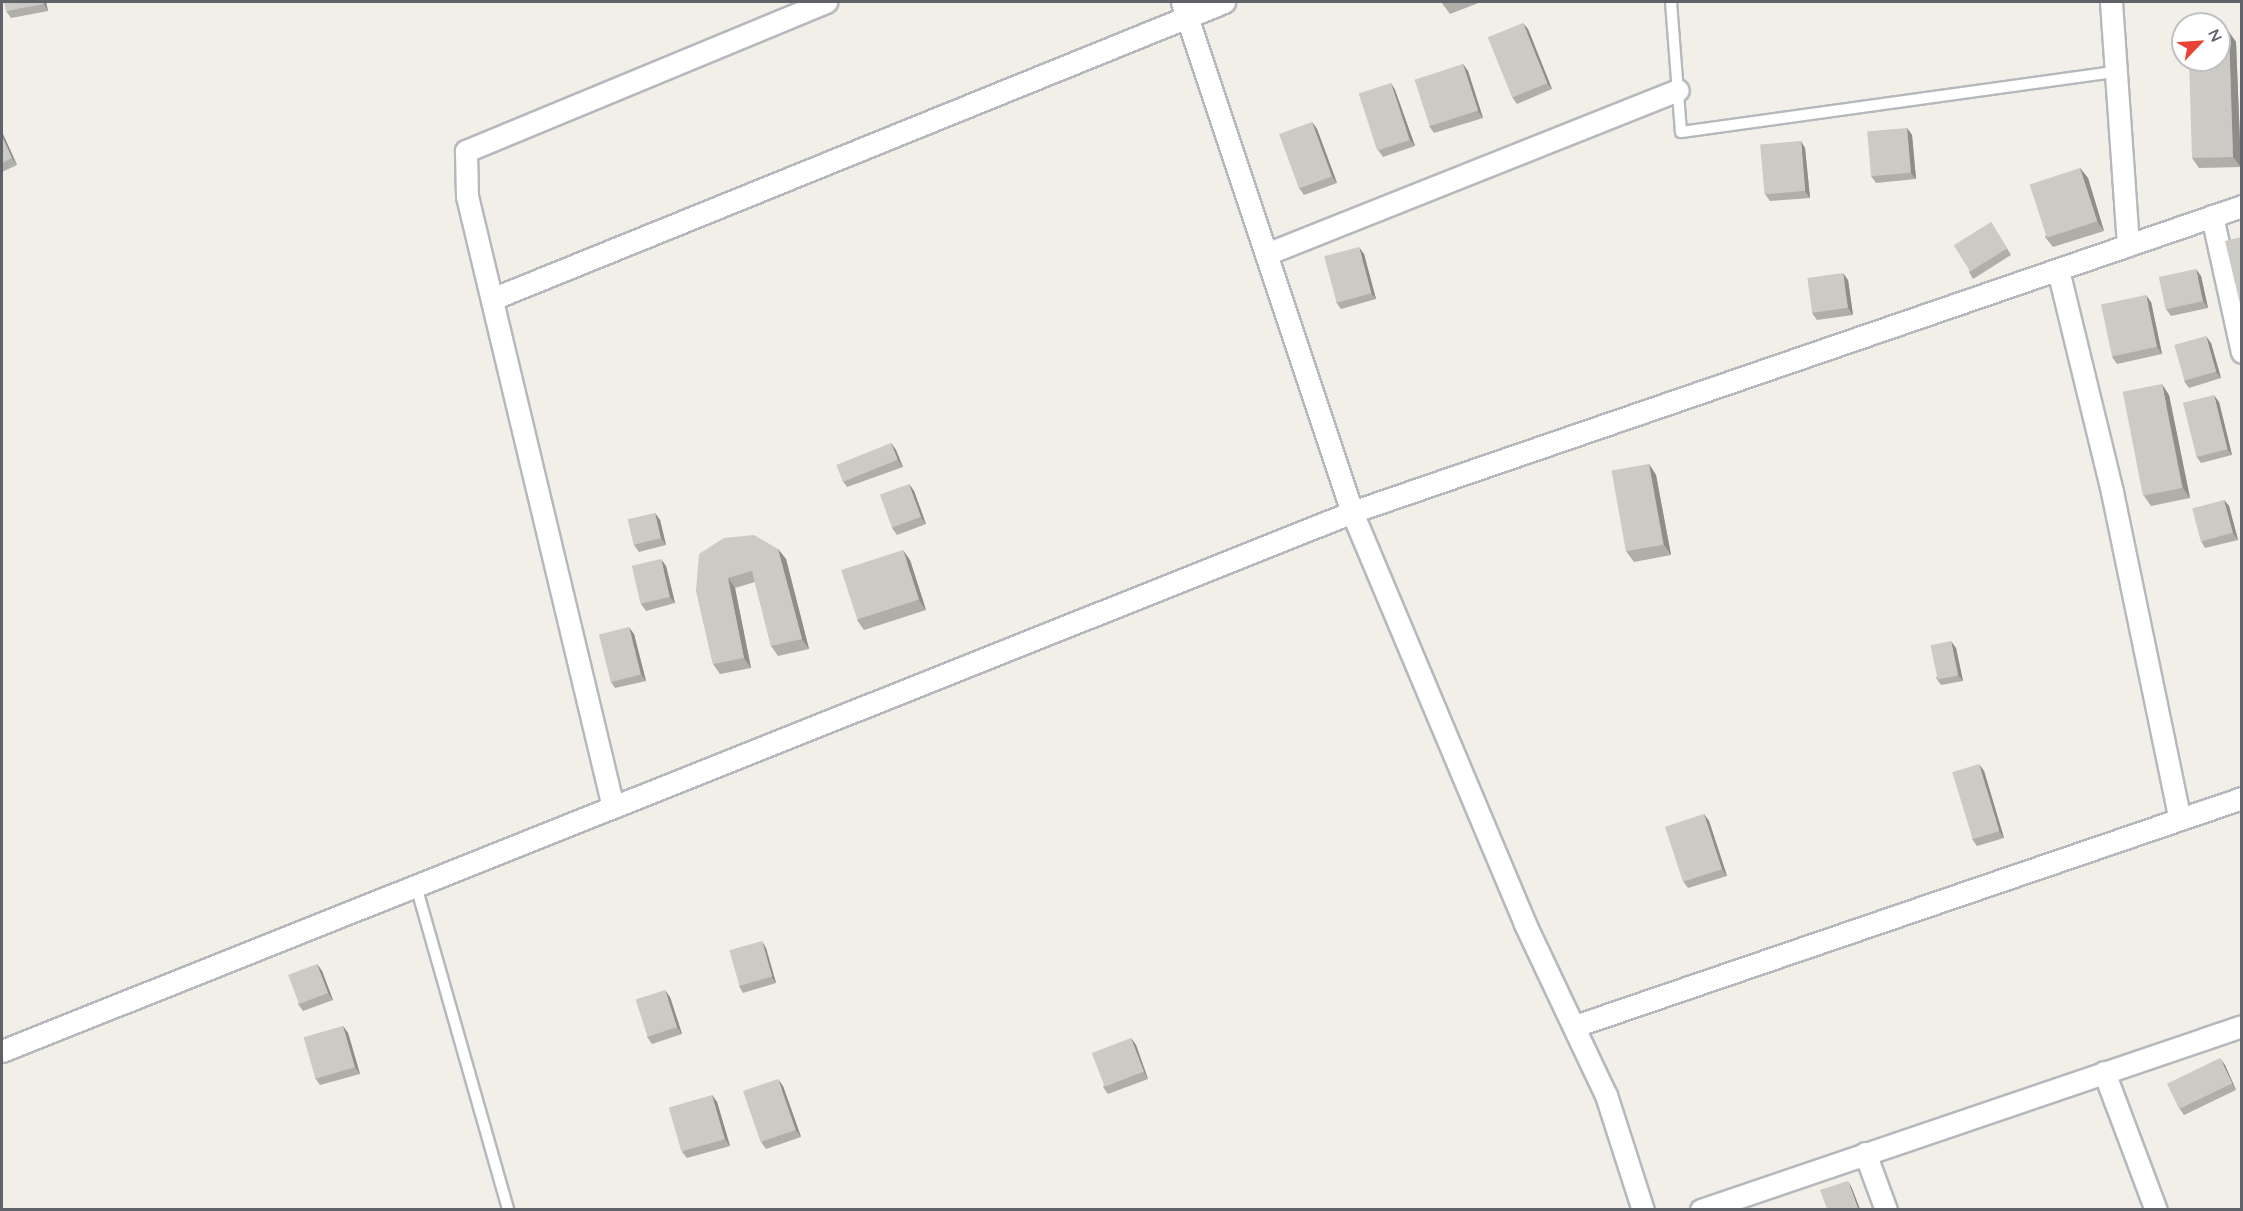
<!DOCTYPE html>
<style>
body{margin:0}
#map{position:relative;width:2243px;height:1211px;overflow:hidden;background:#f1efe8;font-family:Quicksand,sans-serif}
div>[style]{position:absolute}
.roads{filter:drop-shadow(2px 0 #b5b8bc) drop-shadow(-2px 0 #b5b8bc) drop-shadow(0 2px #b5b8bc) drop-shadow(0 -2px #b5b8bc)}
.lane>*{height:10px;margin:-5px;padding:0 5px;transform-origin:5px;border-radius:5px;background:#fff}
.street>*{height:21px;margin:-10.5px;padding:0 10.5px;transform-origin:10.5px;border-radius:10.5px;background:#fff}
.wall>*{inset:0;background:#afaea9}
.shaded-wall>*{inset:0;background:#8f8d8a}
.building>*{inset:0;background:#cccac5;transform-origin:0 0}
span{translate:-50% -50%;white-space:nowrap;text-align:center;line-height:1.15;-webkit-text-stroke:6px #fff;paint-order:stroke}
.frame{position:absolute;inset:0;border:3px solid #5f6368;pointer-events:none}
.north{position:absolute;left:2171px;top:12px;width:60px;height:60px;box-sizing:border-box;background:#fff;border:2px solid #bfc1c3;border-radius:50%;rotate:65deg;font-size:16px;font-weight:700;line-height:24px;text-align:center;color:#5f6368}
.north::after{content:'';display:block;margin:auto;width:21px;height:27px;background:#ea4335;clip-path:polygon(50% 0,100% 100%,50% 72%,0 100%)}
</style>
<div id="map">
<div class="roads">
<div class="lane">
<i style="left:1671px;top:2px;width:130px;rotate:85.6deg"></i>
<i style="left:1681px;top:132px;width:439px;rotate:-7.9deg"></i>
<i style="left:416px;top:886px;width:337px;rotate:74.1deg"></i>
</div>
<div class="street">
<i style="left:1182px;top:2px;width:538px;rotate:71.57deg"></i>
<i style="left:1352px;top:512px;width:447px;rotate:67.2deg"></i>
<i style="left:1525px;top:924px;width:189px;rotate:64.7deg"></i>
<i style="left:1606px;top:1095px;width:121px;rotate:72.2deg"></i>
<i style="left:2111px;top:2px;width:244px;rotate:86deg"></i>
<i style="left:2212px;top:216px;width:139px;rotate:77.6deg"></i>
<i style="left:1266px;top:254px;width:443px;rotate:-21.7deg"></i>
<i style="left:2058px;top:270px;width:228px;rotate:76.3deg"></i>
<i style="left:2112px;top:492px;width:334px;rotate:78.3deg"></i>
<i style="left:492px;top:299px;width:790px;rotate:-22.08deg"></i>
<i style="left:613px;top:807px;width:628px;rotate:-103.44deg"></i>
<i style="left:467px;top:196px;width:45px;rotate:-91.3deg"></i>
<i style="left:466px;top:151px;width:390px;rotate:-22.5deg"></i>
<i style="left:1575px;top:1026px;width:705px;rotate:-18.87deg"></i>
<i style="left:2px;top:1051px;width:1454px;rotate:-21.76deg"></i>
<i style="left:1352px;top:512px;width:941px;rotate:-18.97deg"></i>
<i style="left:2104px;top:1072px;width:147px;rotate:69.4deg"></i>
<i style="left:1865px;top:1153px;width:61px;rotate:69.8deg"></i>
<i style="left:1701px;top:1210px;width:571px;rotate:-18.78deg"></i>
</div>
</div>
<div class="wall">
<i style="clip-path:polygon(46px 2px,48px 11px,11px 18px,6px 11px)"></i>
<i style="clip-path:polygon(1441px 2px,1481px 2px,1450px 14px)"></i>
<i style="clip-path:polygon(1528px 29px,1552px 89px,1517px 104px,1512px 97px)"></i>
<i style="clip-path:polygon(2229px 32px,2236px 42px,2241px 167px,2199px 168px,2192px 158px)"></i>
<i style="clip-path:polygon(1463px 64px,1468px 71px,1483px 118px,1434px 133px,1429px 126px)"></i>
<i style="clip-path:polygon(1391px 83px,1395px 90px,1415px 146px,1383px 157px,1378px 150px)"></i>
<i style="clip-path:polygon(1312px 122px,1317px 129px,1337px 183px,1304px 195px,1299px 188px)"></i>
<i style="clip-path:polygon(1907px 128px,1912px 135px,1916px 179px,1876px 183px,1871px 176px)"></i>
<i style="clip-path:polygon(2px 132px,17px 165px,2px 172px)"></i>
<i style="clip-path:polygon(1805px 148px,1810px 198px,1770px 201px,1765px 194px)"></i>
<i style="clip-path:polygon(2080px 168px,2088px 178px,2104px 231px,2053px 247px,2045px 237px)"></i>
<i style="clip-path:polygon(1991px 222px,2011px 255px,1973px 279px,1969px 272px)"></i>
<i style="clip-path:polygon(1364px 254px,1376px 299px,1341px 309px,1336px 302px)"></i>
<i style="clip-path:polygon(2201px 276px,2208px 308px,2171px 316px,2166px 309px)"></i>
<i style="clip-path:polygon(1848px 280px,1853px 315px,1817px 320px,1812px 313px)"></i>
<i style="clip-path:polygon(2151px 302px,2162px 354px,2117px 364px,2112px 357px)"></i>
<i style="clip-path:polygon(2211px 343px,2221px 378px,2189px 388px,2184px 381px)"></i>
<i style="clip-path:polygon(2169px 395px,2190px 498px,2151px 506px,2144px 496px)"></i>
<i style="clip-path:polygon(2219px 402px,2232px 455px,2201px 463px,2196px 456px)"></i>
<i style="clip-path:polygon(891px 443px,896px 450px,903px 467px,847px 487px,842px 480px)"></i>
<i style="clip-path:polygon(1649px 464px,1656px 475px,1671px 555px,1634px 562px,1626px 551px)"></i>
<i style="clip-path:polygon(909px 484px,914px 491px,926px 524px,897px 535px,892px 528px)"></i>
<i style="clip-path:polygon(2224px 500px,2229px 506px,2238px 540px,2205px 548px,2201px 541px)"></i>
<i style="clip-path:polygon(655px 513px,660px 520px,666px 545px,639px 552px,634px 545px)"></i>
<i style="clip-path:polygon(778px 549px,786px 559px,809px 649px,778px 656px,771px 646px,755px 582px,735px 588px,751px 668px,720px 674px,713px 664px,696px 590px)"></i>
<i style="clip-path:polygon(910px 560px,926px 610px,864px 630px,857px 620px)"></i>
<i style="clip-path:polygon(666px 566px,675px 603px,646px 611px,641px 604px)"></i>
<i style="clip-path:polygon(634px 634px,646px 681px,615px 688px,611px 682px)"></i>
<i style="clip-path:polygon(1956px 648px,1963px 681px,1941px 685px,1936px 678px)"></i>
<i style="clip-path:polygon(1984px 771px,2004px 838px,1977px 846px,1972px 839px)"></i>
<i style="clip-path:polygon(1704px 814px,1709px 821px,1727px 876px,1688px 888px,1683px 881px)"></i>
<i style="clip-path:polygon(766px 948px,776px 983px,743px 993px,739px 986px)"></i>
<i style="clip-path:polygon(317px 964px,322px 971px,333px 1000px,303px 1011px,298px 1004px)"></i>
<i style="clip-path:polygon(670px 997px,682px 1034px,652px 1044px,647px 1037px)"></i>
<i style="clip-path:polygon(343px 1026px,348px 1033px,360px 1074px,320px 1085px,315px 1078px)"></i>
<i style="clip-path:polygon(1131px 1038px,1136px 1045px,1148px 1079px,1108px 1094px,1103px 1087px)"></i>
<i style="clip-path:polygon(2225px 1065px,2236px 1090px,2184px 1115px,2179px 1108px)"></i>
<i style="clip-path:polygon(783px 1086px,801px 1137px,766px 1149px,761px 1142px)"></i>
<i style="clip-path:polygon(712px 1095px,717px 1102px,730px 1146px,687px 1158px,682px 1152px)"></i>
</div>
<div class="shaded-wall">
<i style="clip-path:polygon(43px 2px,46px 2px,48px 11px,44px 4px)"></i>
<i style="clip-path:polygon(1523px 23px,1528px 29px,1552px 89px,1547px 83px)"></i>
<i style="clip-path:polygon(2229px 32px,2236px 42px,2241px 167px,2233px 157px)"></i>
<i style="clip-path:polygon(1463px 64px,1468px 71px,1483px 118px,1478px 111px)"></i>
<i style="clip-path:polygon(1391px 83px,1395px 90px,1415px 146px,1410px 140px)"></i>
<i style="clip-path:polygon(1312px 122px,1317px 129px,1337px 183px,1332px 176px)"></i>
<i style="clip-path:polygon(1907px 128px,1912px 135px,1916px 179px,1911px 173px)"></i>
<i style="clip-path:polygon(2px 132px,17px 165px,12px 158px,2px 136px)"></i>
<i style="clip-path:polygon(1801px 141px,1805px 148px,1810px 198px,1805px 191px)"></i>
<i style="clip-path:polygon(2080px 168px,2088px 178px,2104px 231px,2097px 221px)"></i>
<i style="clip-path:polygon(1359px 247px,1364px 254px,1376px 299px,1371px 293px)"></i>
<i style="clip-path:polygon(2196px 269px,2201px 276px,2208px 308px,2203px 301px)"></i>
<i style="clip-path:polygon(1843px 273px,1848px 280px,1853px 315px,1848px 308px)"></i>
<i style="clip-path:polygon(2146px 295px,2151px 302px,2162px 354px,2157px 347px)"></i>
<i style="clip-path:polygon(2206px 336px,2211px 343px,2221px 378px,2216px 372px)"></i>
<i style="clip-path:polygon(2162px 384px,2169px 395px,2190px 498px,2183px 488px)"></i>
<i style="clip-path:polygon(2214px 395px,2219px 402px,2232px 455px,2227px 449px)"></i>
<i style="clip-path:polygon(891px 443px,896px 450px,903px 467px,898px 460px)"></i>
<i style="clip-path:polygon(1649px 464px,1656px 475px,1671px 555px,1664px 545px)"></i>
<i style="clip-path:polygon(909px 484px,914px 491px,926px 524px,921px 517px)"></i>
<i style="clip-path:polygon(2224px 500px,2229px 506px,2238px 540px,2233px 533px)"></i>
<i style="clip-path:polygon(655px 513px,660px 520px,666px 545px,661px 538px)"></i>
<i style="clip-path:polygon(778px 549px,786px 559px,809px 649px,802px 639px)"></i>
<i style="clip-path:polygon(903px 550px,910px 560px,926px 610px,919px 600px)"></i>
<i style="clip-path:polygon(661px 559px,666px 566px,675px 603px,670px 597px)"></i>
<i style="clip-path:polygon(728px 578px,735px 588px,751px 668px,744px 658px)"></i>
<i style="clip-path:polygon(629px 627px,634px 634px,646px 681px,641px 674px)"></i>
<i style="clip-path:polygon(1951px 641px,1956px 648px,1963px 681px,1958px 675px)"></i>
<i style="clip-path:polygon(1979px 764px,1984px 771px,2004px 838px,1999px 831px)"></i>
<i style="clip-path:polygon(1704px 814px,1709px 821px,1727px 876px,1722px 869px)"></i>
<i style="clip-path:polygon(762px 941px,766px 948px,776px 983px,772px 977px)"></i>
<i style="clip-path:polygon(317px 964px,322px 971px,333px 1000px,328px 993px)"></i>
<i style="clip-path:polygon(665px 990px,670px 997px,682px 1034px,677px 1027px)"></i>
<i style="clip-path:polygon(343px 1026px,348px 1033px,360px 1074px,355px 1067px)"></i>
<i style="clip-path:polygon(1131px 1038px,1136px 1045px,1148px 1079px,1144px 1072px)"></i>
<i style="clip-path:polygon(2220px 1058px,2225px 1065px,2236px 1090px,2232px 1083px)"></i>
<i style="clip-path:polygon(778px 1079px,783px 1086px,801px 1137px,796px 1130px)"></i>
<i style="clip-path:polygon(712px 1095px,717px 1102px,730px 1146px,725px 1139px)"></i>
<i style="clip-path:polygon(1848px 1181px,1852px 1188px,1860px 1209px,1858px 1209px)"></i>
</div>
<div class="building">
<i style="clip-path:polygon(4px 2px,43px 2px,44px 4px,6px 11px)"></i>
<i style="left:1523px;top:23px;width:65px;height:38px;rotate:68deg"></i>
<i style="clip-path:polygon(2219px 32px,2229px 32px,2233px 157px,2192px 158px,2189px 60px,2219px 60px)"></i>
<i style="left:1463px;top:64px;width:49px;height:51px;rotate:72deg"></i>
<i style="left:1391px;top:83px;width:60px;height:34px;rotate:72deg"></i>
<i style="left:1312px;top:122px;width:58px;height:35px;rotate:70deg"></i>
<i style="left:1907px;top:128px;width:45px;height:40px;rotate:85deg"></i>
<i style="clip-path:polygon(2px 136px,12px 158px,2px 163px)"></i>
<i style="left:1801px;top:141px;width:50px;height:41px;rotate:85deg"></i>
<i style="left:2080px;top:168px;width:56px;height:53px;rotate:72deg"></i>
<i style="left:1991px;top:222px;width:31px;height:44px;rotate:58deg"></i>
<i style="clip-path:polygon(2241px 237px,2241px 308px,2225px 241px)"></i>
<i style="left:1359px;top:247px;width:48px;height:36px;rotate:75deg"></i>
<i style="left:2196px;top:269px;width:33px;height:38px;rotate:78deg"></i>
<i style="left:1843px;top:273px;width:35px;height:36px;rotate:82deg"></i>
<i style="left:2146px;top:295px;width:53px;height:46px;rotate:78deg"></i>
<i style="left:2206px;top:336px;width:37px;height:33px;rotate:74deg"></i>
<i style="left:2162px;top:384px;width:106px;height:40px;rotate:79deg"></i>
<i style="left:2214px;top:395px;width:56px;height:32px;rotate:76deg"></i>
<i style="left:891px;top:443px;width:18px;height:59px;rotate:68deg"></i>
<i style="left:1649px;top:464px;width:82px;height:38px;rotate:80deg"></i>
<i style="left:909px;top:484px;width:35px;height:31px;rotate:70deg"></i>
<i style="left:2224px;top:500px;width:34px;height:33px;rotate:75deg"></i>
<i style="left:655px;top:513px;width:26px;height:28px;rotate:77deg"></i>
<i style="clip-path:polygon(754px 535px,778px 549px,802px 639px,771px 646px,752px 571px,728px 578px,744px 658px,713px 664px,696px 590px,699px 554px,724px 538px)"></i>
<i style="left:903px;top:550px;width:52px;height:65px;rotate:72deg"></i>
<i style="left:661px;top:559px;width:39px;height:30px;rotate:77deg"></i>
<i style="left:629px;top:627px;width:49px;height:31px;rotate:76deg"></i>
<i style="left:1951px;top:641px;width:35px;height:21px;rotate:78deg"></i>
<i style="left:1979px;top:764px;width:70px;height:28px;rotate:73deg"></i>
<i style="left:1704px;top:814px;width:58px;height:41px;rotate:72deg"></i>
<i style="left:762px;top:941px;width:37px;height:34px;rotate:74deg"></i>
<i style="left:317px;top:964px;width:31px;height:31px;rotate:69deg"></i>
<i style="left:665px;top:990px;width:39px;height:31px;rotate:72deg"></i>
<i style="left:343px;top:1026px;width:43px;height:41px;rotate:74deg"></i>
<i style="left:1131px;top:1038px;width:36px;height:42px;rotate:69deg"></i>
<i style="left:2220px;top:1058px;width:28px;height:59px;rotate:64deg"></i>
<i style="left:778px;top:1079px;width:54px;height:37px;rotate:71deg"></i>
<i style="left:712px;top:1095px;width:46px;height:45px;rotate:74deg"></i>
<i style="clip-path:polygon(1848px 1181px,1858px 1209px,1827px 1209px,1820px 1190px)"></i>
</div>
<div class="frame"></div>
<div class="north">N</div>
</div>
